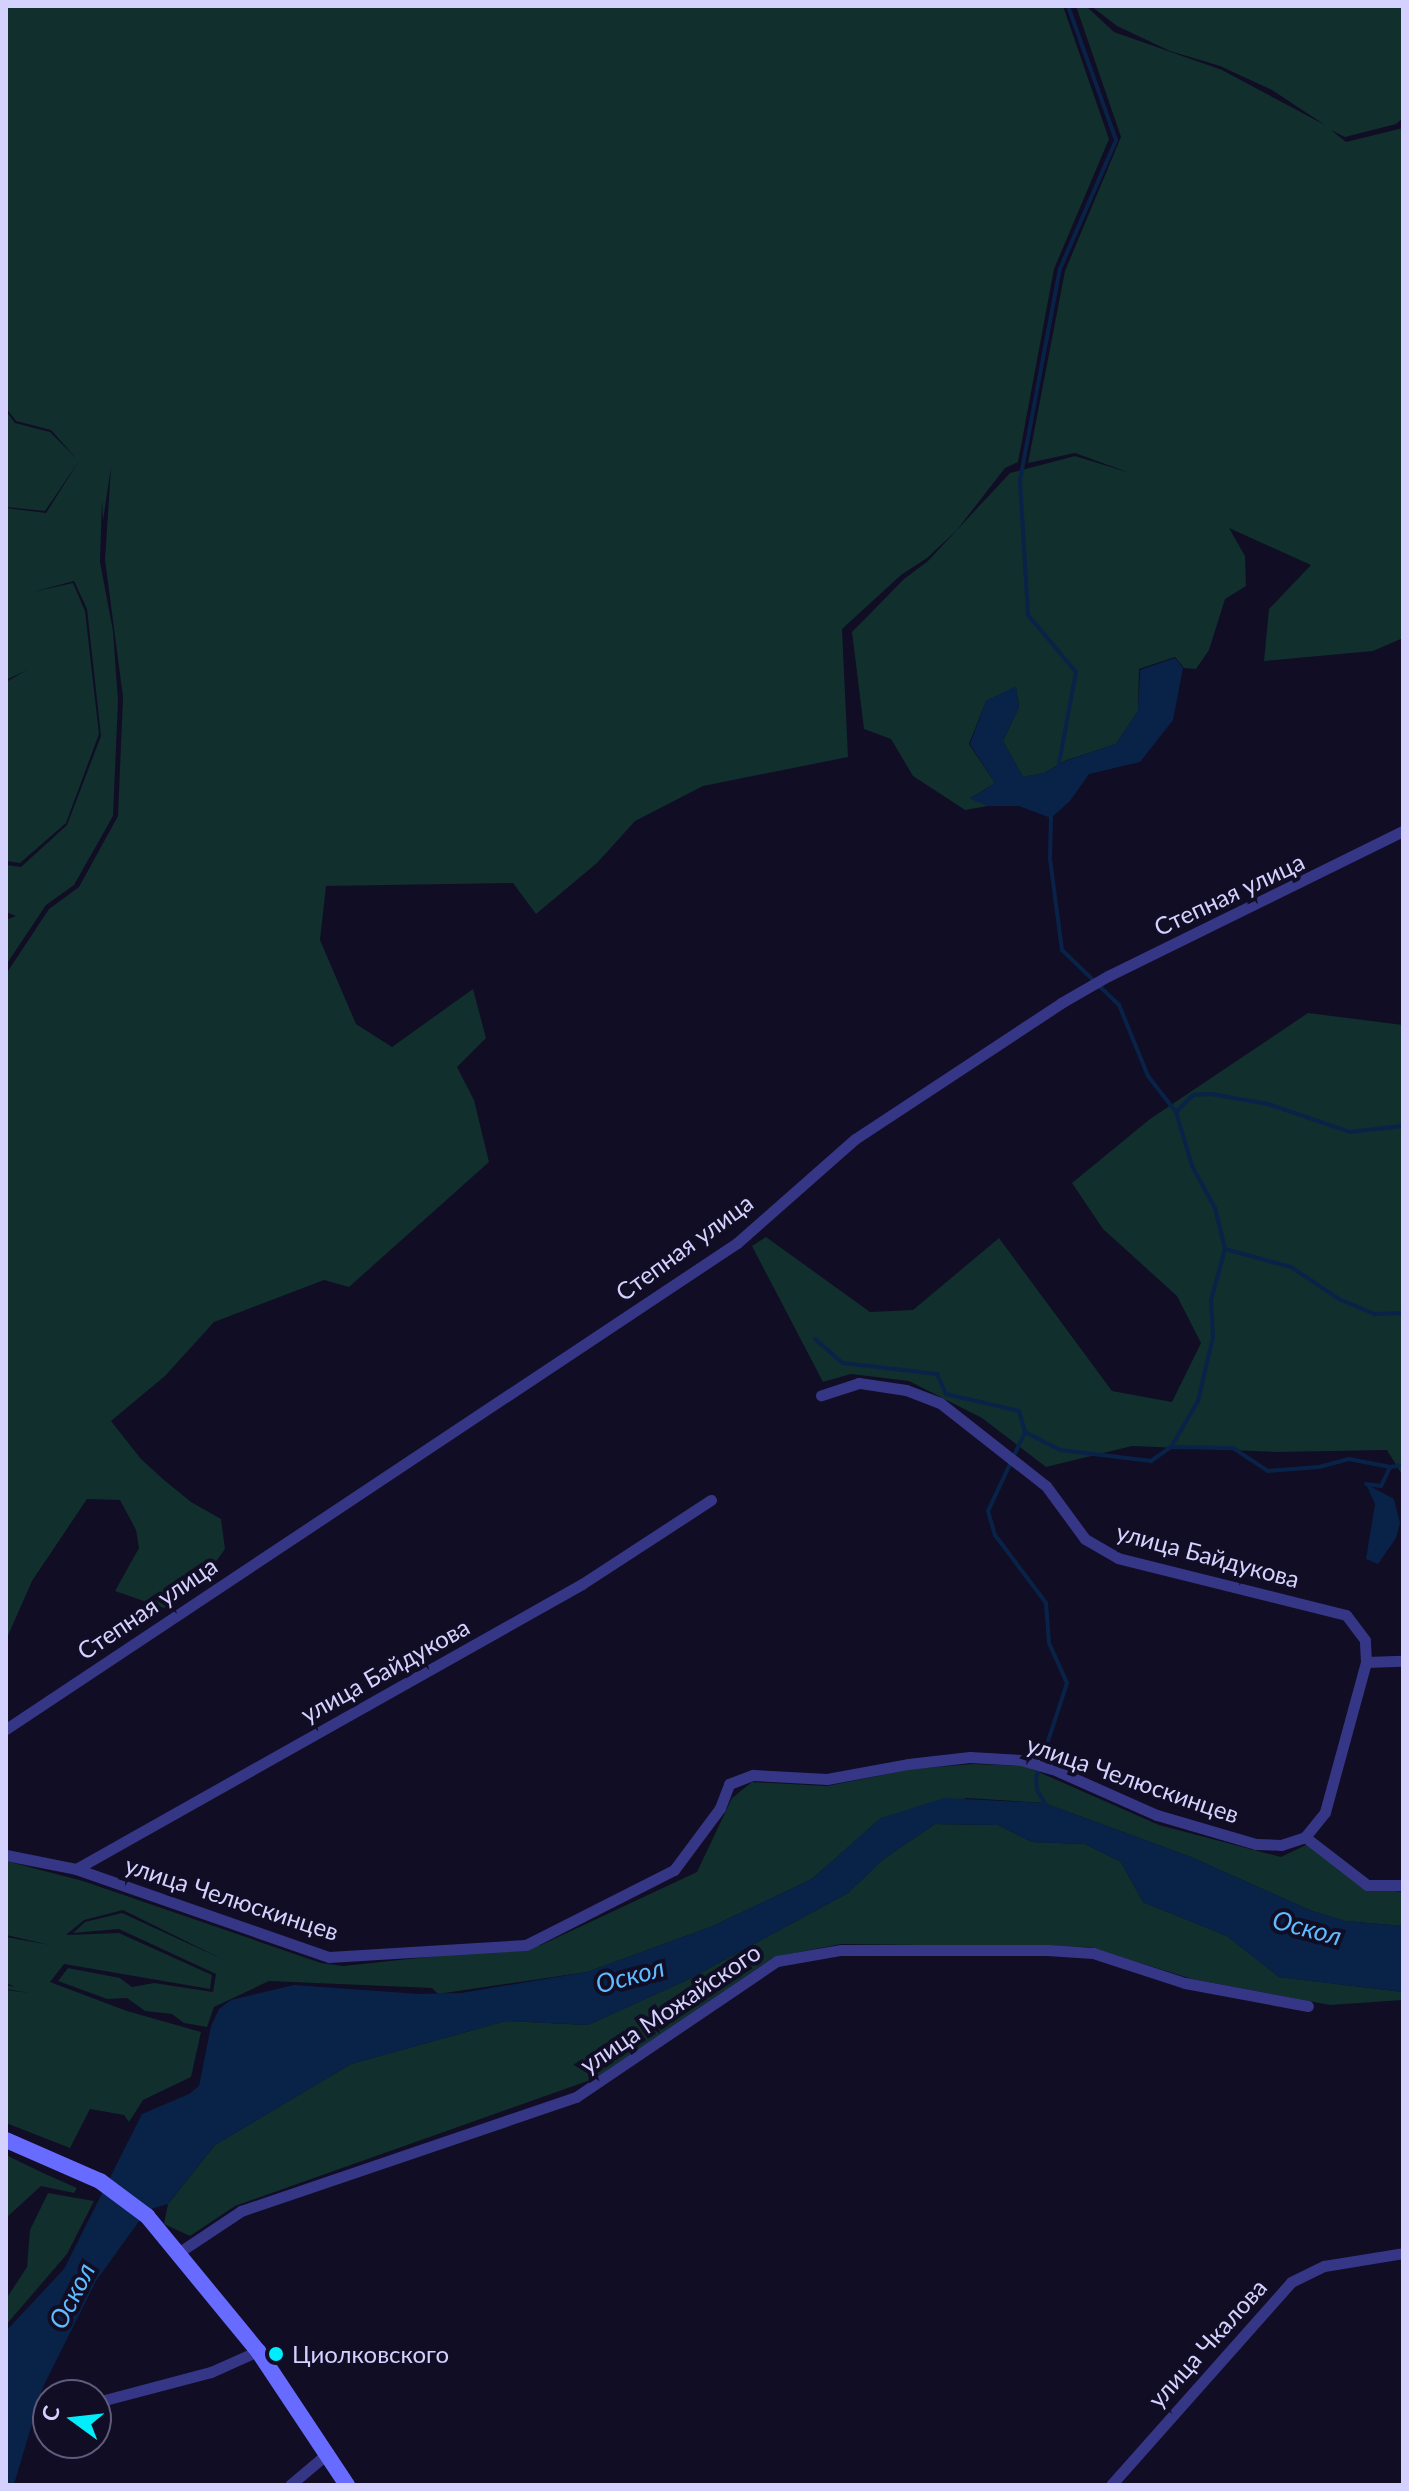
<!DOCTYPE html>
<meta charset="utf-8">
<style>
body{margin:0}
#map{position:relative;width:1409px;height:2491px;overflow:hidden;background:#100d25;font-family:Lato,sans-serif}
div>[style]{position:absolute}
.green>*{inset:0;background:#102f2d}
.water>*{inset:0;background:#092348}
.stream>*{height:4px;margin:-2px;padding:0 2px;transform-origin:2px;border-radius:2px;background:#092348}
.street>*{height:11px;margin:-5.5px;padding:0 5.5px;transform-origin:5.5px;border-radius:5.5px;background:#363687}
.secondary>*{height:16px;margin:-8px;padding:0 8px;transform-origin:8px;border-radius:8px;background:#686bff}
.dots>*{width:22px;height:22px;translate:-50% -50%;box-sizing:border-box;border:4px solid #100d25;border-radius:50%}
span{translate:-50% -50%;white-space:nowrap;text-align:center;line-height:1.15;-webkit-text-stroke:8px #100d25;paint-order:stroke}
.street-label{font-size:24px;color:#d5d1ff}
.poi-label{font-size:24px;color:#d5d1ff}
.left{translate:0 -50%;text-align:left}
.water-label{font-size:26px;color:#5fbcff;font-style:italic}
.frame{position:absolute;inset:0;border:8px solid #d5d1ff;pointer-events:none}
.north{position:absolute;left:32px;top:2379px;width:80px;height:80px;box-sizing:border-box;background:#100d25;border:2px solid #5f5b7c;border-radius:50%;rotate:285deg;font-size:22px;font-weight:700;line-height:32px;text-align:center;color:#d5d1ff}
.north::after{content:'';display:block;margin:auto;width:28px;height:36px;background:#00eefc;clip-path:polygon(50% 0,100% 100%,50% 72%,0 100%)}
</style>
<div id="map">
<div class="green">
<i style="clip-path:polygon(6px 6px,1063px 6px,1109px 139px,1054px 269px,1018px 462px,1005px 468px,956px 531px,927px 558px,901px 575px,842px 629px,848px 757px,703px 786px,635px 821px,597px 863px,536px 914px,513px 883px,326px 886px,320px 940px,356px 1024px,392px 1047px,473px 989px,486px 1038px,457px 1067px,474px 1100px,489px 1162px,349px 1287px,324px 1280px,214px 1322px,165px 1376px,111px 1421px,141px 1459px,164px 1480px,191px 1502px,221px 1519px,225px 1549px,196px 1589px,164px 1608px,115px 1591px,139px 1548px,136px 1530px,120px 1500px,87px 1499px,32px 1581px,6px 1640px,6px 974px,49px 909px,79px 887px,118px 816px,123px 697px,105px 560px,111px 467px,103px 521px,102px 501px,100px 562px,113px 631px,118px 701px,113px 816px,74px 885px,46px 905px,6px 965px,6px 920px,16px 916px,6px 912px,6px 865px,21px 867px,67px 825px,101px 736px,87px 609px,74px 581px,33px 592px,73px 583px,85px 611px,99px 734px,66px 823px,20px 863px,6px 861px,6px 682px,27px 670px,6px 680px,6px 508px,46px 513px,79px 461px,45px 511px,6px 507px,6px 411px,15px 423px,50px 432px,76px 458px,51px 430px,16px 421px,6px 408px)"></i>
<i style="clip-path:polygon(1076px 6px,1086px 6px,1114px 32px,1222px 70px,1325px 125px,1272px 90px,1220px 66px,1170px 51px,1117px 26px,1091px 6px,1403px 6px,1403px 118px,1396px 124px,1345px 137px,1331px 130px,1346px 142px,1403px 128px,1403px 638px,1373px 651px,1264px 661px,1269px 609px,1311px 565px,1229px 528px,1245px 556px,1246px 586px,1225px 599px,1209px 650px,1196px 669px,1184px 668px,1175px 657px,1139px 669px,1138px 711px,1116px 744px,1067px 760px,1044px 773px,1023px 777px,1003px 741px,1019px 707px,1016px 687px,986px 701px,969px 744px,995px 783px,971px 798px,988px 806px,965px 810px,913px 776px,891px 739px,864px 729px,852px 632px,904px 579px,928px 561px,1010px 473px,1075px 456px,1130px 473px,1075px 453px,1028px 463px,1065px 271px,1121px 137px)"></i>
<i style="clip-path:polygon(1308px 1013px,1403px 1025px,1403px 1476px,1387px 1450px,1275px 1452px,1132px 1446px,1046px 1467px,982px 1418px,909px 1381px,851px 1374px,823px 1382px,752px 1246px,766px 1237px,870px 1312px,913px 1310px,999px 1238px,1112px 1391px,1172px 1402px,1201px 1343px,1177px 1296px,1103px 1229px,1072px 1183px,1150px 1119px)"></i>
<i style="clip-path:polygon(973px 1764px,1025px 1766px,1159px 1825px,1281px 1857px,1308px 1844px,1364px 1887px,1403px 1892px,1403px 1926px,1345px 1921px,1312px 1911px,1191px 1857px,1044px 1803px,967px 1798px,881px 1818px,812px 1879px,713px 1926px,587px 1972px,438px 1994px,432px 1988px,269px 1981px,214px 2007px,207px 2027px,184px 2023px,172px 2014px,145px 2011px,127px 1998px,107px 1999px,58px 1981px,68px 1968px,120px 1978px,132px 1987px,154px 1983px,213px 1992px,216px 1974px,119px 1929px,73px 1933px,85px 1922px,122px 1913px,222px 1959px,123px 1910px,84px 1920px,66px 1935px,119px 1933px,212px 1975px,210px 1989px,64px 1964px,50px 1982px,127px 2011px,201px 2032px,191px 2077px,143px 2100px,129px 2122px,124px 2115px,90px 2109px,70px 2148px,6px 2123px,6px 1990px,29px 1993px,6px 1989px,6px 1985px,15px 1987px,6px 1983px,6px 1937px,50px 1945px,6px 1935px,6px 1861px,83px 1881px,321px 1963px,343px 1966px,541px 1945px,697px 1872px,732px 1798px,752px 1782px,827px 1786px,913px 1769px)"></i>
<i style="clip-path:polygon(935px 1824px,998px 1825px,1032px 1842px,1085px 1844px,1121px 1862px,1143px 1902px,1227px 1936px,1279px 1977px,1403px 1992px,1403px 2000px,1330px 2005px,1192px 1979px,1089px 1947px,841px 1944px,774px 1957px,596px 2078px,235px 2206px,190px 2236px,164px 2224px,168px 2204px,215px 2145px,351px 2064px,506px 2021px,588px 2025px,687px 1980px,848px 1893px,881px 1861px)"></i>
<i style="clip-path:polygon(6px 2155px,43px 2173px,77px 2188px,74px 2193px,41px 2186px,6px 2218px)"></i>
<i style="clip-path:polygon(48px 2193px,94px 2201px,67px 2254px,6px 2325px,6px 2299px,27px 2267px,30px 2230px)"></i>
</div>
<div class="water">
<i style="clip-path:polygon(1175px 658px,1183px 668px,1173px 720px,1140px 762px,1089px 774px,1070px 801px,1051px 818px,1019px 806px,988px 806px,970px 799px,995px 783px,970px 744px,986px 701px,1016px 686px,1019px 707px,1003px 741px,1023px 777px,1044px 773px,1068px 760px,1116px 744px,1138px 711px,1140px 670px)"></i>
<i style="clip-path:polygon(1366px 1484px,1394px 1499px,1400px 1523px,1396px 1538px,1378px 1564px,1366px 1559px,1375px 1504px)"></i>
<i style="clip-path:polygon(944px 1798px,1044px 1803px,1191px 1857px,1312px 1911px,1345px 1921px,1403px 1926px,1403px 1992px,1279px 1977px,1227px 1936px,1143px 1902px,1121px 1862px,1085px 1844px,1032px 1842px,998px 1825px,935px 1824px,881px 1861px,848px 1893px,687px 1980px,588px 2025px,506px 2021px,351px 2064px,215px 2145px,168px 2204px,147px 2210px,96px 2281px,43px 2387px,15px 2481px,13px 2485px,6px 2485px,6px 2331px,64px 2269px,142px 2114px,189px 2094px,199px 2086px,211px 2026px,219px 2009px,231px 2000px,294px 1985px,419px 1994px,461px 1993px,587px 1972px,713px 1926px,812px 1879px,881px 1818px)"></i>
</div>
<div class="stream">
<i style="left:1058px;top:769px;width:99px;rotate:-79.5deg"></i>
<i style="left:1076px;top:672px;width:75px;rotate:-130.1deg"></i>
<i style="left:1028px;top:615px;width:135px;rotate:-93.4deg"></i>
<i style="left:1020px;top:480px;width:215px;rotate:-79.3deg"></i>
<i style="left:1060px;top:269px;width:141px;rotate:-66.5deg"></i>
<i style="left:1116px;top:140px;width:142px;rotate:-109.7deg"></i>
<i style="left:1176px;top:1112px;width:24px;rotate:-45deg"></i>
<i style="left:1193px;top:1095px;width:18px;rotate:-3deg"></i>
<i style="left:1211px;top:1094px;width:58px;rotate:10deg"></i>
<i style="left:1268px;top:1104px;width:87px;rotate:18.9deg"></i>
<i style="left:1350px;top:1132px;width:53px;rotate:-6.5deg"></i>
<i style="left:1225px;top:1249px;width:68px;rotate:15.3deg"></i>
<i style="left:1291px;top:1267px;width:58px;rotate:33.7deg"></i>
<i style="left:1339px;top:1299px;width:39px;rotate:23deg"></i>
<i style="left:1375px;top:1314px;width:28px;rotate:-2deg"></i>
<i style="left:815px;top:1339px;width:37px;rotate:41deg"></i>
<i style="left:843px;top:1363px;width:95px;rotate:6.7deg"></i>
<i style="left:937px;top:1374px;width:22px;rotate:66deg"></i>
<i style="left:946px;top:1394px;width:75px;rotate:13.1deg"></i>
<i style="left:1019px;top:1411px;width:22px;rotate:74deg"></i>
<i style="left:1025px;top:1432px;width:87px;rotate:115.1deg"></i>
<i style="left:988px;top:1511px;width:25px;rotate:74deg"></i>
<i style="left:995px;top:1535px;width:85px;rotate:53.1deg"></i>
<i style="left:1046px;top:1603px;width:40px;rotate:85.7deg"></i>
<i style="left:1049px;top:1643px;width:44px;rotate:65.8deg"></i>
<i style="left:1067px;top:1683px;width:100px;rotate:108.1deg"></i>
<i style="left:1036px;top:1778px;width:12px;rotate:85deg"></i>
<i style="left:1037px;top:1790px;width:17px;rotate:59deg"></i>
<i style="left:1025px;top:1432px;width:39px;rotate:27deg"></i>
<i style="left:1060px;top:1450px;width:92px;rotate:6.9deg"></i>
<i style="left:1151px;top:1461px;width:24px;rotate:-35deg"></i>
<i style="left:1171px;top:1447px;width:53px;rotate:-59.6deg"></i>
<i style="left:1198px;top:1401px;width:66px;rotate:-76.8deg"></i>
<i style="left:1213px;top:1337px;width:37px;rotate:-93deg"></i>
<i style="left:1211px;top:1300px;width:53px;rotate:-74.6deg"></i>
<i style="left:1225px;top:1249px;width:42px;rotate:-103.7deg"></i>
<i style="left:1215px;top:1208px;width:48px;rotate:-118.7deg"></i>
<i style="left:1192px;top:1166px;width:56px;rotate:-106.5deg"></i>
<i style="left:1176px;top:1112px;width:46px;rotate:-127.9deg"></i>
<i style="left:1148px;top:1076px;width:77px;rotate:-112.2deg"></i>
<i style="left:1119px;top:1005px;width:79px;rotate:-136deg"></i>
<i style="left:1062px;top:950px;width:92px;rotate:-97.5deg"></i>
<i style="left:1050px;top:859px;width:45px;rotate:-88.7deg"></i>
<i style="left:1171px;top:1447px;width:62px;rotate:0.9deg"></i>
<i style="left:1233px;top:1448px;width:42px;rotate:33.3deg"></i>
<i style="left:1268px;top:1471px;width:51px;rotate:-4.5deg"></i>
<i style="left:1319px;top:1467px;width:31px;rotate:-15deg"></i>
<i style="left:1349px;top:1459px;width:42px;rotate:11deg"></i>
<i style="left:1390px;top:1467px;width:21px;rotate:115deg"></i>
<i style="left:1381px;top:1486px;width:15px;rotate:-172deg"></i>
<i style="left:1390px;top:1467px;width:13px;rotate:-9deg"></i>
</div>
<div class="street">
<i style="left:1366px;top:1662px;width:37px;rotate:-2deg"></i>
<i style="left:6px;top:1729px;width:878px;rotate:-33.62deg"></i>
<i style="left:737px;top:1243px;width:157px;rotate:-41.4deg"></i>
<i style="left:855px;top:1139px;width:247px;rotate:-33.4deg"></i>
<i style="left:1061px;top:1003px;width:54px;rotate:-29.9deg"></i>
<i style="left:1108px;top:976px;width:329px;rotate:-26.2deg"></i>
<i style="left:1305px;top:1837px;width:78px;rotate:37.7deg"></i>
<i style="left:1367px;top:1885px;width:36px"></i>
<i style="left:6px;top:1855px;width:71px;rotate:11.3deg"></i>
<i style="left:76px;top:1869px;width:268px;rotate:19.2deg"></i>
<i style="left:329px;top:1957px;width:197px;rotate:-3.5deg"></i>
<i style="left:526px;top:1945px;width:166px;rotate:-26.9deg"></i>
<i style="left:674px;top:1870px;width:77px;rotate:-53.4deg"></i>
<i style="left:720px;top:1808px;width:26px;rotate:-69deg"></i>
<i style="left:729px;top:1784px;width:26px;rotate:-21deg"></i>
<i style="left:753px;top:1775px;width:74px;rotate:3.1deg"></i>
<i style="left:827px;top:1779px;width:82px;rotate:-10.5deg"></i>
<i style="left:908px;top:1764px;width:62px;rotate:-6.4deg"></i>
<i style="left:970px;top:1757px;width:51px;rotate:3.4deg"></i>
<i style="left:1021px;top:1760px;width:33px;rotate:16deg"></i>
<i style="left:1053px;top:1769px;width:114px;rotate:23.9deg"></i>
<i style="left:1157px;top:1815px;width:103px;rotate:16.3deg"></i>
<i style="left:1256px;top:1844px;width:25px;rotate:2deg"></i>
<i style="left:1281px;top:1845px;width:25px;rotate:-18deg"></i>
<i style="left:1305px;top:1837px;width:32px;rotate:-51deg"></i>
<i style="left:1325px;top:1812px;width:156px;rotate:-74.7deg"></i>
<i style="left:1366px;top:1662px;width:22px;rotate:-93deg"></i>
<i style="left:1365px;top:1640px;width:31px;rotate:-127deg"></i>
<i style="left:1346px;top:1615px;width:235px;rotate:-166deg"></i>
<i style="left:1118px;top:1558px;width:38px;rotate:-150deg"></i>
<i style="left:1085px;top:1539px;width:66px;rotate:-126.3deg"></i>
<i style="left:1046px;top:1486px;width:135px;rotate:-141.9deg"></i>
<i style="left:940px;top:1403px;width:36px;rotate:-159deg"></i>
<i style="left:906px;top:1390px;width:48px;rotate:-171.5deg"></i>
<i style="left:859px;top:1383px;width:40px;rotate:162deg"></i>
<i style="left:76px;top:1869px;width:581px;rotate:-29.39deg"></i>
<i style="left:582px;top:1584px;width:154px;rotate:-33.1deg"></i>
<i style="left:178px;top:2253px;width:76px;rotate:-33.7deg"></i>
<i style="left:241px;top:2211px;width:354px;rotate:-18.8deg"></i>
<i style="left:576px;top:2097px;width:243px;rotate:-34.1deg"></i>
<i style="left:777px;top:1961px;width:65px;rotate:-9.8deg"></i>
<i style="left:841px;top:1950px;width:206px"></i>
<i style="left:1047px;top:1950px;width:46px;rotate:3.7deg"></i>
<i style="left:1093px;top:1953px;width:97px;rotate:18.1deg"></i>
<i style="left:1185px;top:1983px;width:125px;rotate:10.6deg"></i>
<i style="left:101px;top:2401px;width:114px;rotate:-14.8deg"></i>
<i style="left:211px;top:2372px;width:51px;rotate:-24.1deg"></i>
<i style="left:290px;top:2485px;width:50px;rotate:-40.1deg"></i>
<i style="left:1111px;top:2485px;width:271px;rotate:-48.4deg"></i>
<i style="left:1291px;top:2282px;width:37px;rotate:-26deg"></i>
<i style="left:1324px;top:2266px;width:80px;rotate:-9.3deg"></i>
</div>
<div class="secondary">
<i style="left:6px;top:2140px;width:103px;rotate:23.6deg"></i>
<i style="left:100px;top:2181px;width:59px;rotate:36.7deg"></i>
<i style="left:147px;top:2216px;width:175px;rotate:50.6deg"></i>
<i style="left:258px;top:2351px;width:161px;rotate:56.4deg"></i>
</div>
<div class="dots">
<i style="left:276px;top:2354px;background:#00eefc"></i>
</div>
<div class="street-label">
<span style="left:1229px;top:894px;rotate:-25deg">Степная улица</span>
<span style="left:684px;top:1247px;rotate:-36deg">Степная улица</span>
<span style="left:1208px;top:1555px;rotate:15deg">улица Байдукова</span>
<span style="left:147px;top:1608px;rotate:-34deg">Степная улица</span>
<span style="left:385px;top:1670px;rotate:-29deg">улица Байдукова</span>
<span style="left:1133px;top:1779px;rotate:19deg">улица Челюскинцев</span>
<span style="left:232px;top:1898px;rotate:18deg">улица Челюскинцев</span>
<span style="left:670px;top:2008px;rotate:-34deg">улица Можайского</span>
<span style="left:1207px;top:2343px;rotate:-48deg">улица Чкалова</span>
</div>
<div class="poi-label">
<span class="left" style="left:292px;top:2354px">Циолковского</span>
</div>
<div class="water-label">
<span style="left:1307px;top:1928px;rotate:15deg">Оскол</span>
<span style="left:630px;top:1976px;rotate:-15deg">Оскол</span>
<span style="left:72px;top:2296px;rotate:-63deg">Оскол</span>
</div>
<div class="frame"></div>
<div class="north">С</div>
</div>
